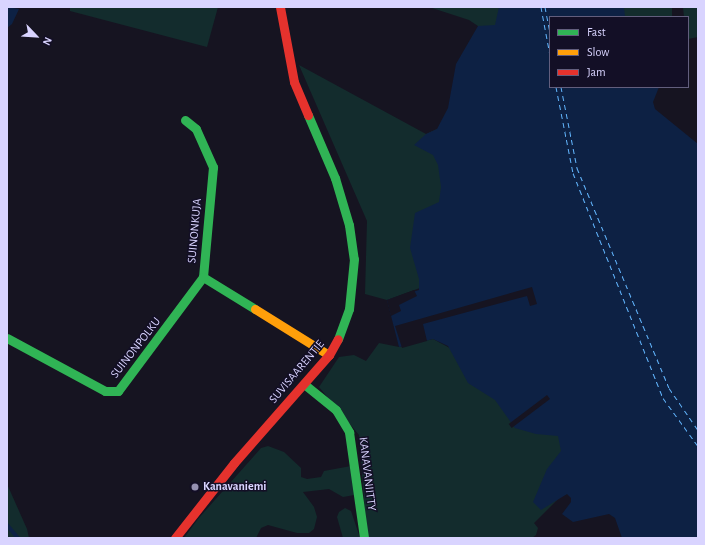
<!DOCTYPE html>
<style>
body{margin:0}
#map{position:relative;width:705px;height:545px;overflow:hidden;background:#161421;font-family:"Alegreya Sans",sans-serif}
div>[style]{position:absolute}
.green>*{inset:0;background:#132c2d;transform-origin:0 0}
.water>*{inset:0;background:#0d2144}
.pier>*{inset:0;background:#161421;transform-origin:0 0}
.stream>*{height:4px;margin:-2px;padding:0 2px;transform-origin:2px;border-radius:2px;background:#0d2144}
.ferry>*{height:1px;margin-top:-0.5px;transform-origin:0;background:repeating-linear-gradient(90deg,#62b6ff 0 5px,transparent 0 9px)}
.fast>*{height:9px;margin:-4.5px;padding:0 4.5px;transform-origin:4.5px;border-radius:4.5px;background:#30b455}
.slow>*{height:9px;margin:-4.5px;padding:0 4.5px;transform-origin:4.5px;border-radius:4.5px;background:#ff9f0a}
.jam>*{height:9px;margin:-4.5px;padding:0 4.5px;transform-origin:4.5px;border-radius:4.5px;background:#e5322d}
.dots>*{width:11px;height:11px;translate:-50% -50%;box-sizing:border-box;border:2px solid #130f26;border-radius:50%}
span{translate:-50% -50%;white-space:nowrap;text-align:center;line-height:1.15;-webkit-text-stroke:3px #130f26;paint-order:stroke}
.street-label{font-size:12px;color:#d9d4ff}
.poi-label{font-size:12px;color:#d9d4ff;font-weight:700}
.left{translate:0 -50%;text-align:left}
.frame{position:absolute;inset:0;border:8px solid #d9d4ff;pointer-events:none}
.legend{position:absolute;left:549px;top:16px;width:140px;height:72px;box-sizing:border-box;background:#130f26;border:1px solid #625e7d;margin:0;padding:5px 7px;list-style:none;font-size:12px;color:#d9d4ff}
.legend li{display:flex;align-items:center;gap:8px;height:20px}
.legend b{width:20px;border:1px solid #625e7d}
.north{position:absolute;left:16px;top:16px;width:40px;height:40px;-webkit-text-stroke:3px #130f26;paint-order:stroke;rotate:115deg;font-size:11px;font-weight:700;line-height:16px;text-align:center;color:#d9d4ff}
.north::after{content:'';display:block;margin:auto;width:14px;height:18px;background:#d9d4ff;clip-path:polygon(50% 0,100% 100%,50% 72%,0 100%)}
</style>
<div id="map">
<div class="green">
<i style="clip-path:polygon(70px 7px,218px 7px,207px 47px,70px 11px)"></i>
<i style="clip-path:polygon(429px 7px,521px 7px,528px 27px,478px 26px,469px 20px)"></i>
<i style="left:557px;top:7px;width:115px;height:10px"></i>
<i style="clip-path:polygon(683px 7px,698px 7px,698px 37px,688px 39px,688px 17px,684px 17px)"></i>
<i style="clip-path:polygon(299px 65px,426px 134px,437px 129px,472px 269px,387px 300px,365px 294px,367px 221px)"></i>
<i style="clip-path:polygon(433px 339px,560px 407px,567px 494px,560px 497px,534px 523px,538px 528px,536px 535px,532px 538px,367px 538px,359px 435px,319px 387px,339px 357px,354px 355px,366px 361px,379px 343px,399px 347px)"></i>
<i style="clip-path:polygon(268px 446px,284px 452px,301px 468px,301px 477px,307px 479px,321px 477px,324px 471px,351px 466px,354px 495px,343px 497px,329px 489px,303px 492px,314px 507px,317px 517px,314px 529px,309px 533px,297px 533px,268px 525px,261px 528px,256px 538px,184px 538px,198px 519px,261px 448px)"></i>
<i style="clip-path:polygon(7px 484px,27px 529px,29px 538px,7px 538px)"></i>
<i style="clip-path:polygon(345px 508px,351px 511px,360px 538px,343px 538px,337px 517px,339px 512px)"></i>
</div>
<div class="water">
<i style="clip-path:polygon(7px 7px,19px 9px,12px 24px,7px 28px)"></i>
<i style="clip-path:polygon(499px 7px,624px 7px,625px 17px,550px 17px,550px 87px,659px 87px,653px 102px,655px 109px,698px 144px,698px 538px,622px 538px,615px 518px,609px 514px,573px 522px,562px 514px,571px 502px,571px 498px,567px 494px,541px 510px,533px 502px,547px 469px,561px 451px,558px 436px,536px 434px,515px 428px,495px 400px,468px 383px,448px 346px,433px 339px,399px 347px,387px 300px,419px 290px,419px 279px,410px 248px,415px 213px,439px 202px,441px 187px,438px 165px,433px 155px,414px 145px,426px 134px,437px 129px,448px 108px,456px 64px,478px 26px,495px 25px)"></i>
</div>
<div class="pier">
<i style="clip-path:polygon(532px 287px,537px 304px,530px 306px,527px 296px,423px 324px,427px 341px,402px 348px,395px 326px)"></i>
<i style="clip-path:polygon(414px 290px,417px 296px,399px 305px,401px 311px,391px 316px,387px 300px)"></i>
<i style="left:547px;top:395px;width:5px;height:48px;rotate:53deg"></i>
</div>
<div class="stream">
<i style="left:7px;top:525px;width:17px;rotate:50deg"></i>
</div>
<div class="ferry">
<i style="left:541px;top:7px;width:49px;rotate:79.4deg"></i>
<i style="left:545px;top:7px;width:26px;rotate:79deg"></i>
<i style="left:556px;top:87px;width:88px;rotate:78.8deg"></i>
<i style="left:573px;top:173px;width:242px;rotate:68.2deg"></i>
<i style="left:663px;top:398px;width:59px;rotate:53.9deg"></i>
<i style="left:561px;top:87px;width:83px;rotate:78.8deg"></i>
<i style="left:577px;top:168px;width:238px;rotate:67.3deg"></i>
<i style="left:669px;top:388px;width:51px;rotate:55.4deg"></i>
</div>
<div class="fast">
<i style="left:308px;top:115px;width:69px;rotate:66.8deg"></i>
<i style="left:335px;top:178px;width:49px;rotate:73.4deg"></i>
<i style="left:349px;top:225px;width:34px;rotate:82deg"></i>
<i style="left:354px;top:259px;width:50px;rotate:95.7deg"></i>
<i style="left:349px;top:309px;width:32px;rotate:110deg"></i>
<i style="left:185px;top:120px;width:14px;rotate:39deg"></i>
<i style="left:196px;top:129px;width:42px;rotate:65.9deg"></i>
<i style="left:213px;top:167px;width:110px;rotate:95.2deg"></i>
<i style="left:203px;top:277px;width:61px;rotate:31.6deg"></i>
<i style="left:7px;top:338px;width:111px;rotate:28.4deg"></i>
<i style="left:105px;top:391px;width:13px"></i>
<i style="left:118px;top:391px;width:142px;rotate:-53.3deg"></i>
<i style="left:304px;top:384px;width:41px;rotate:39.1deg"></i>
<i style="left:336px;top:410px;width:26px;rotate:59deg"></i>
<i style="left:349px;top:432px;width:107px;rotate:81.9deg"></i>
</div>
<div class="slow">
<i style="left:255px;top:309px;width:87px;rotate:31.9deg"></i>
</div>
<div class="jam">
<i style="left:280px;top:7px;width:76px;rotate:79.4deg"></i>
<i style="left:294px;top:82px;width:36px;rotate:67deg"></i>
<i style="left:175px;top:538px;width:95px;rotate:-51.8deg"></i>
<i style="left:234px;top:463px;width:144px;rotate:-48.7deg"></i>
<i style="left:329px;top:355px;width:18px;rotate:-61deg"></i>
</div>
<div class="dots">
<i style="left:195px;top:487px;background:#9591b1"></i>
</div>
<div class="street-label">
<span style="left:195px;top:231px;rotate:-85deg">SUINONKUJA</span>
<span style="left:136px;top:348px;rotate:-52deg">SUINONPOLKU</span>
<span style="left:297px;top:372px;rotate:-50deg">SUVISAARENTIE</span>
<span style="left:367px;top:474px;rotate:83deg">KANAVANIITTY</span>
</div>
<div class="poi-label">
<span class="left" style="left:203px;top:487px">Kanavaniemi</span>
</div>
<div class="frame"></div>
<ul class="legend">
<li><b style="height:5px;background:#30b455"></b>Fast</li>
<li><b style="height:5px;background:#ff9f0a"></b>Slow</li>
<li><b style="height:5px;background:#e5322d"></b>Jam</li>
</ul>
<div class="north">N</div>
</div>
